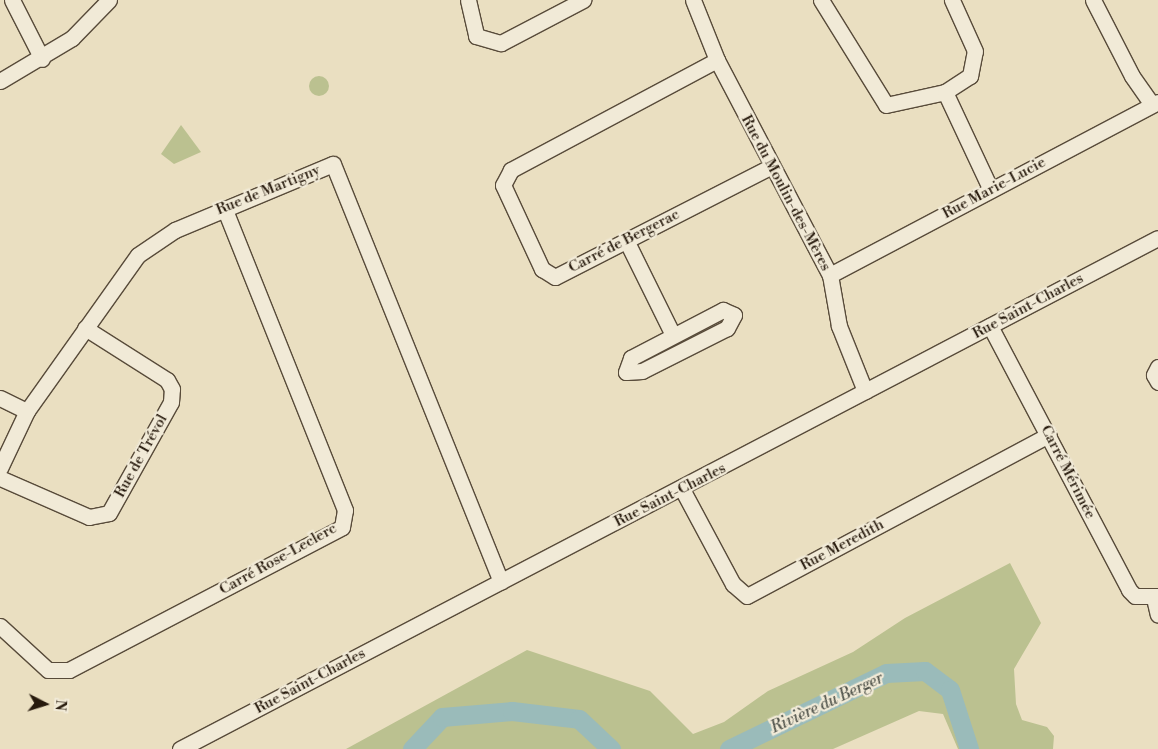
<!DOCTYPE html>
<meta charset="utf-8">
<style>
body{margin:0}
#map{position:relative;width:1158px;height:749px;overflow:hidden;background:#eadfc1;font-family:"Libre Bodoni",serif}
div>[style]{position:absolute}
.green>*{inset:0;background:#bbc190}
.round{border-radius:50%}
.river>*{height:19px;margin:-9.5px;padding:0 9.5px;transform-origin:9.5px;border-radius:9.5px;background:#9abbba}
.roads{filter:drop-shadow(1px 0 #584b3a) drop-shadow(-1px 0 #584b3a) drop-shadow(0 1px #584b3a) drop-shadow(0 -1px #584b3a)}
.minor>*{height:15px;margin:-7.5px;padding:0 7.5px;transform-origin:7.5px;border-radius:7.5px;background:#f1ead7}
span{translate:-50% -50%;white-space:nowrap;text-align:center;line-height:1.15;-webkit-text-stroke:4.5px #f1ead7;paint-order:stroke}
.street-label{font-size:15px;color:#271a0d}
.water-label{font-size:16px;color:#4f524a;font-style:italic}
.north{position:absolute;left:20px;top:679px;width:50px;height:50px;-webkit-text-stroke:4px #f1ead7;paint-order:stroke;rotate:95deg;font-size:14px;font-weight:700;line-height:20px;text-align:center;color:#271a0d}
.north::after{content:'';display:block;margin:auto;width:18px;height:22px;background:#271a0d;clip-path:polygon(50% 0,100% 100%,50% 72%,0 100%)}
</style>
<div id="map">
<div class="green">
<i class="round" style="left:309px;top:76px;width:20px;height:20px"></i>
<i style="clip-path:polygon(181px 125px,201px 152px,174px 164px,161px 154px)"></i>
<i style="clip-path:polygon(1010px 563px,1041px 623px,1014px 669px,1016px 704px,1022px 720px,1047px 727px,1054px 736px,1053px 749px,958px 749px,943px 714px,919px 711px,833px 749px,346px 749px,527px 650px,650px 691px,693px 734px,724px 722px,768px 691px,853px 652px,905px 618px)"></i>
</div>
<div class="river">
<i style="left:412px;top:749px;width:44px;rotate:-46.8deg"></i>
<i style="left:442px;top:717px;width:70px;rotate:-4.9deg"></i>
<i style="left:512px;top:711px;width:67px;rotate:6.8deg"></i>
<i style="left:579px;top:719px;width:44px;rotate:43.2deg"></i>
<i style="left:729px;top:749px;width:174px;rotate:-25.8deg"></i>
<i style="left:886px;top:673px;width:39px;rotate:-3deg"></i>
<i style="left:925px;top:671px;width:31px;rotate:37deg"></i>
<i style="left:950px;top:690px;width:62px;rotate:72.1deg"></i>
</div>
<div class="roads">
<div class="minor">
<i style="left:12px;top:0;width:66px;rotate:63deg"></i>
<i style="left:468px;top:0;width:37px;rotate:77deg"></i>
<i style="left:476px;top:36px;width:26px;rotate:16deg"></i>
<i style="left:501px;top:43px;width:93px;rotate:-27.7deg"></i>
<i style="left:693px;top:0;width:65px;rotate:68.2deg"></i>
<i style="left:717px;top:60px;width:243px;rotate:62.3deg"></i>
<i style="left:830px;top:275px;width:52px;rotate:80deg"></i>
<i style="left:839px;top:326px;width:70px;rotate:68.2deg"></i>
<i style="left:821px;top:0;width:123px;rotate:58.2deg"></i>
<i style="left:886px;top:105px;width:60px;rotate:-12.4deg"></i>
<i style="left:945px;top:92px;width:30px;rotate:-33deg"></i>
<i style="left:970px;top:76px;width:25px;rotate:-79deg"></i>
<i style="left:975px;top:51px;width:56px;rotate:-114.3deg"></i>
<i style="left:1093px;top:0;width:85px;rotate:62.8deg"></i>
<i style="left:1132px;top:76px;width:35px;rotate:55deg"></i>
<i style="left:717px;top:60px;width:234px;rotate:151.9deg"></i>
<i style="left:511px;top:170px;width:17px;rotate:118deg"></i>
<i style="left:503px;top:185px;width:93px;rotate:65.1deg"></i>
<i style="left:542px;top:269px;width:15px;rotate:32deg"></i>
<i style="left:555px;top:277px;width:244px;rotate:-27.1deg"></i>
<i style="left:0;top:81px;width:84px;rotate:-30.8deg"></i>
<i style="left:72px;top:38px;width:53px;rotate:-45.8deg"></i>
<i style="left:945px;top:92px;width:108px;rotate:64.9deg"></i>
<i style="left:626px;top:240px;width:106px;rotate:63.7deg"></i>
<i style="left:830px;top:275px;width:371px;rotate:-27.8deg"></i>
<i style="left:723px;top:310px;width:12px;rotate:24deg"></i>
<i style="left:734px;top:315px;width:15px;rotate:118deg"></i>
<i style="left:727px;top:328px;width:95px;rotate:153.2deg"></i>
<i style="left:642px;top:371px;width:16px;rotate:176deg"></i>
<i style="left:626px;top:372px;width:15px;rotate:-70deg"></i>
<i style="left:631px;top:358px;width:104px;rotate:-27.6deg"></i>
<i style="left:990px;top:326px;width:298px;rotate:62.2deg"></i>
<i style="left:1129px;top:590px;width:8px;rotate:45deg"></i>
<i style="left:1135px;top:596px;width:23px"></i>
<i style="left:1158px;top:367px;width:9px;rotate:117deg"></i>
<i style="left:1154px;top:375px;width:8px;rotate:60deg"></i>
<i style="left:0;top:398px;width:30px;rotate:26deg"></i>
<i style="left:0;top:468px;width:63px;rotate:-64.7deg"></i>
<i style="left:27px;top:411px;width:191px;rotate:-54.6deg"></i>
<i style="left:138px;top:255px;width:45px;rotate:-34deg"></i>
<i style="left:175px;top:230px;width:171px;rotate:-22.7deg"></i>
<i style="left:333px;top:164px;width:450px;rotate:68.1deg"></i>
<i style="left:0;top:478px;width:97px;rotate:23.7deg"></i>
<i style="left:89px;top:517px;width:20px;rotate:-11deg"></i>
<i style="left:109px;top:513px;width:127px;rotate:-60.8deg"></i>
<i style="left:171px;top:402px;width:13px;rotate:-86deg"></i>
<i style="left:172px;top:389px;width:10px;rotate:-119deg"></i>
<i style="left:167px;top:380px;width:97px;rotate:-147.6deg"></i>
<i style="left:682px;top:489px;width:108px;rotate:61.8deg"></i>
<i style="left:733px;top:584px;width:18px;rotate:41deg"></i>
<i style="left:747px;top:596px;width:342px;rotate:-28.1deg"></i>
<i style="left:1154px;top:598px;width:17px;rotate:77deg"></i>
<i style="left:0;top:626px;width:65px;rotate:42.5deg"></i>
<i style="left:48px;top:670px;width:21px"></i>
<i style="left:69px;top:670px;width:308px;rotate:-27.6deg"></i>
<i style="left:342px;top:527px;width:17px;rotate:-80deg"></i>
<i style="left:345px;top:510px;width:325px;rotate:-111.8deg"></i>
<i style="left:180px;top:749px;width:1103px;rotate:-27.59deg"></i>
</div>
</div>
<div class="street-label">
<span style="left:994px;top:188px;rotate:-28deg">Rue Marie-Lucie</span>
<span style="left:268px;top:190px;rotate:-22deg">Rue de Martigny</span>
<span style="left:786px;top:193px;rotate:62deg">Rue du Moulin-des-Mères</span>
<span style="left:624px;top:241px;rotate:-27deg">Carré de Bergerac</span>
<span style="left:1028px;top:306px;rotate:-28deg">Rue Saint-Charles</span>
<span style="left:141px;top:456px;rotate:-61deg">Rue de Trévol</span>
<span style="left:1068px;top:472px;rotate:63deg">Carré Mérimée</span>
<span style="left:670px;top:495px;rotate:-27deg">Rue Saint-Charles</span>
<span style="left:842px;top:545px;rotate:-28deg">Rue Meredith</span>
<span style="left:278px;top:559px;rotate:-29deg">Carré Rose-Leclerc</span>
<span style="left:310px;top:681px;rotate:-28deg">Rue Saint-Charles</span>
</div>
<div class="water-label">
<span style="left:827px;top:703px;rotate:-25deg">Rivière du Berger</span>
</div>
<div class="north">N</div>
</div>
